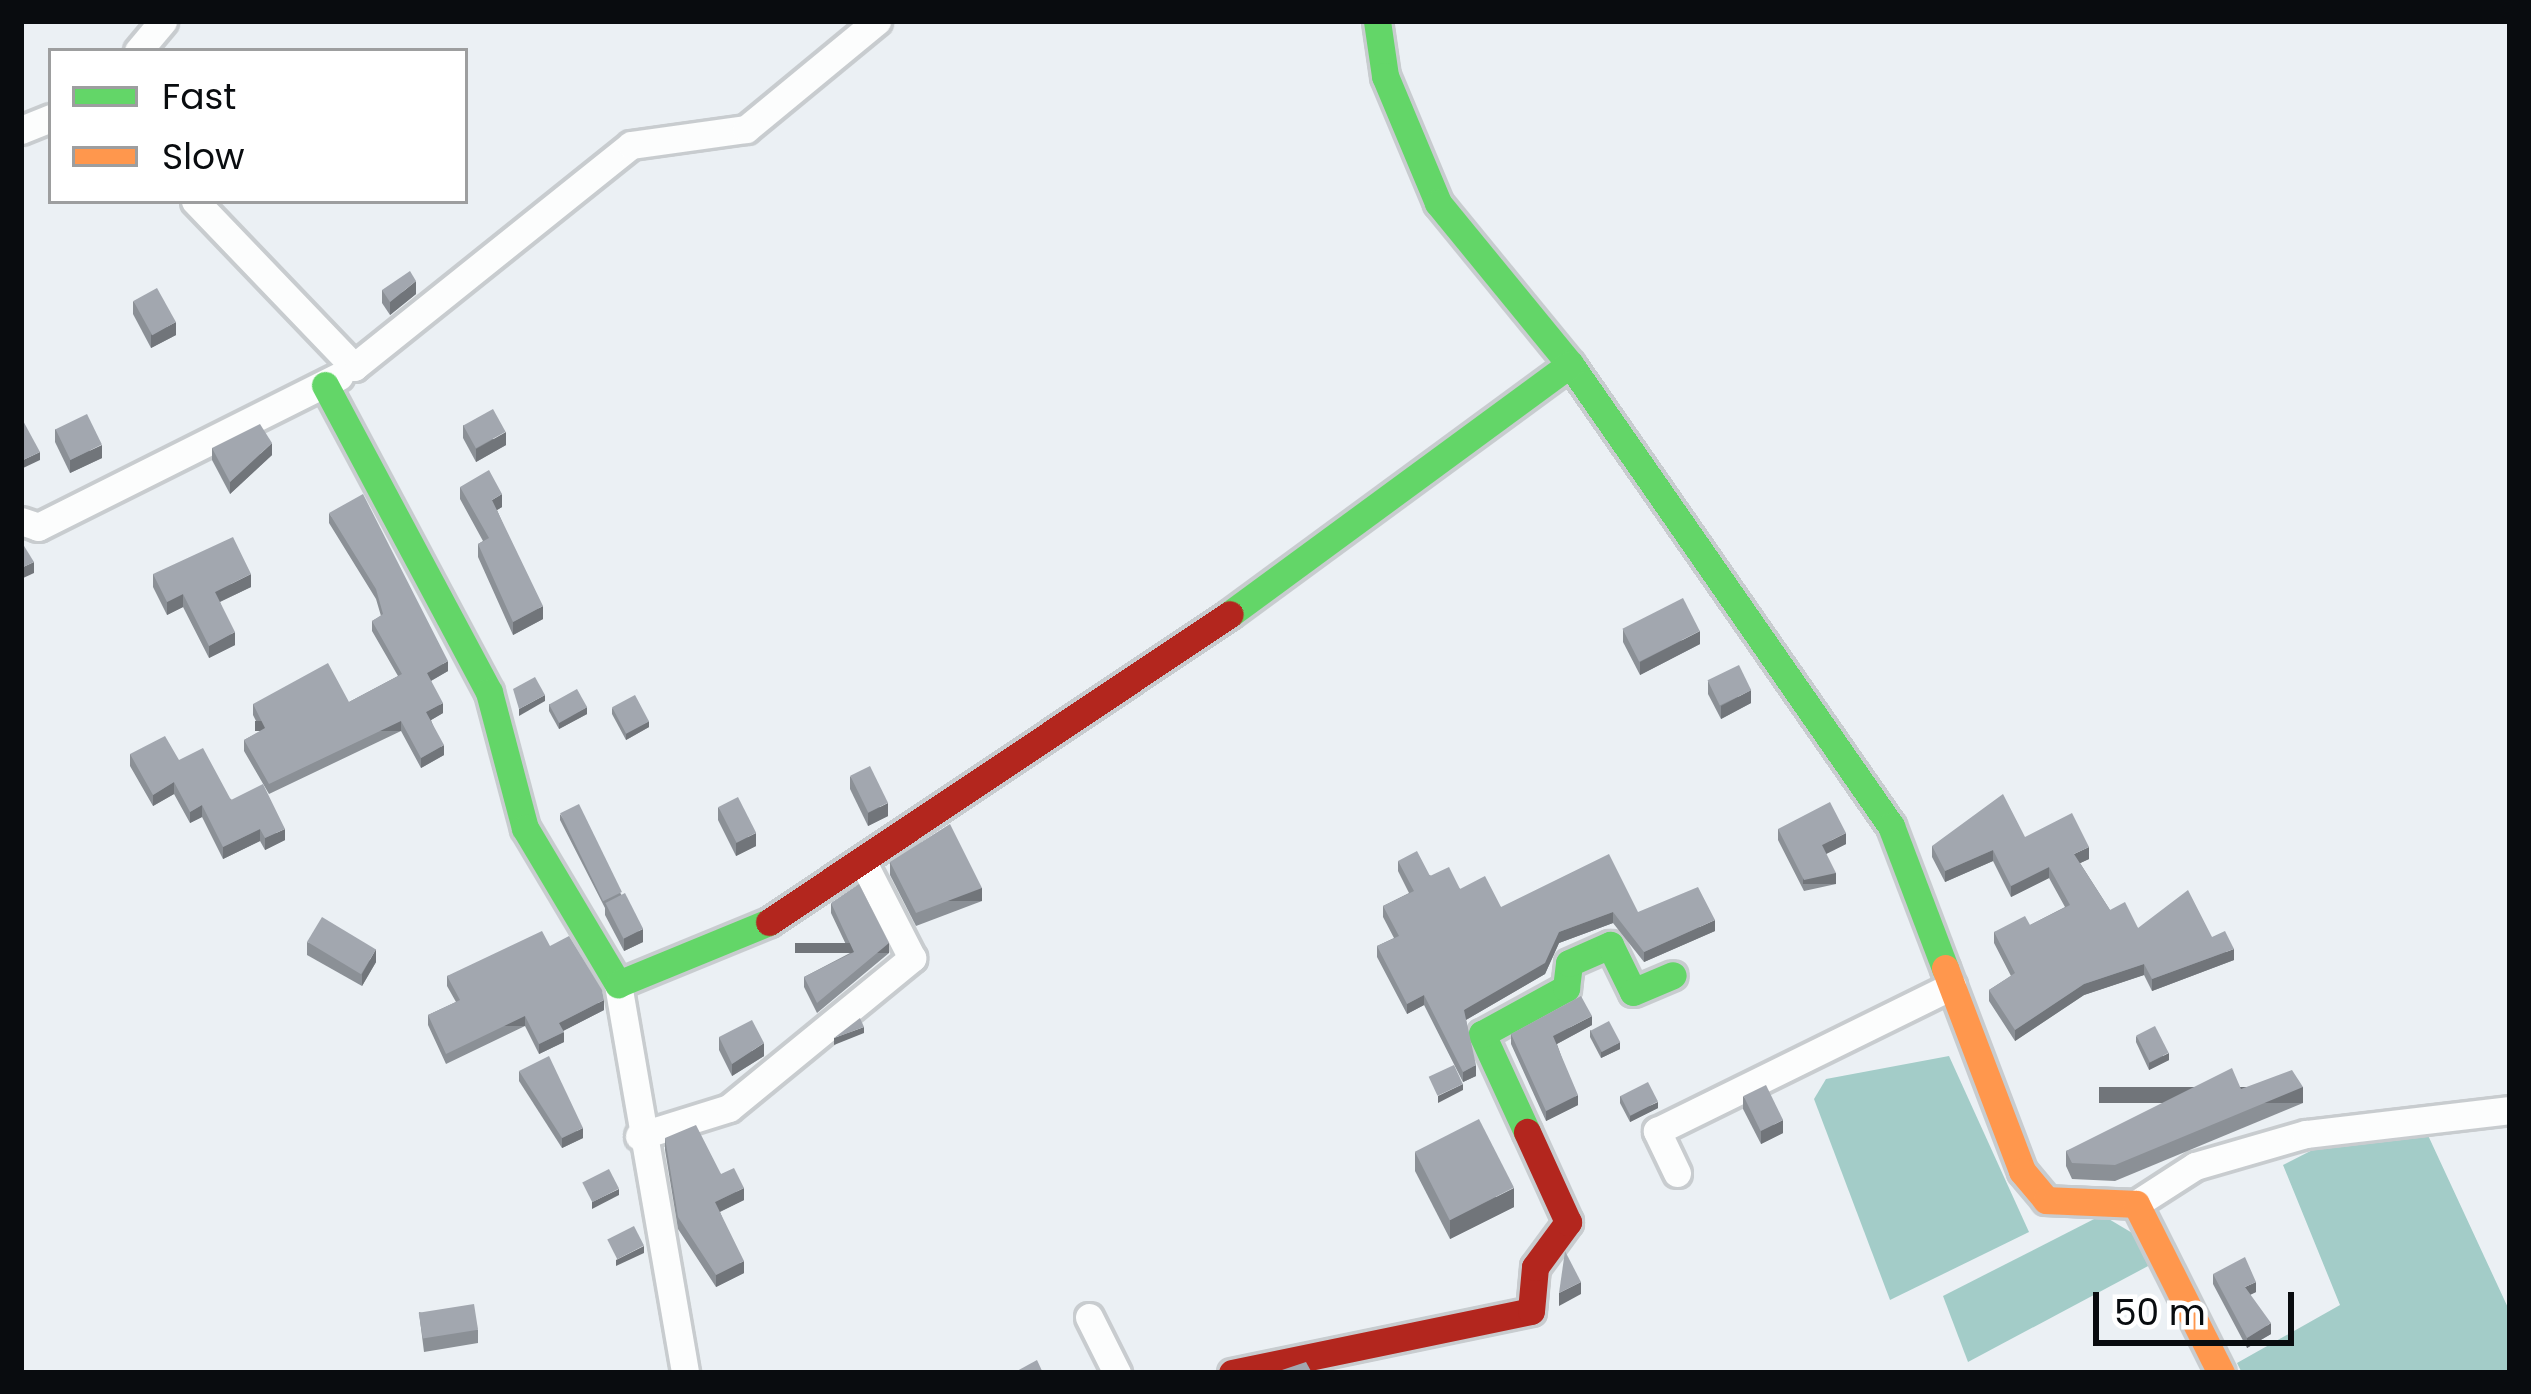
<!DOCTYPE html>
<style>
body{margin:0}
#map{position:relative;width:2531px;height:1394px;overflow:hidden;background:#ebf0f4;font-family:Poppins,sans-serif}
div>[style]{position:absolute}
.water>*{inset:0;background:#a3ccc8}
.roads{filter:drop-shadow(3px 0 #c8cccf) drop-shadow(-3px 0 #c8cccf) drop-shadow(0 3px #c8cccf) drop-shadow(0 -3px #c8cccf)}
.street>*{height:27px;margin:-13.5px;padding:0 13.5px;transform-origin:13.5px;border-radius:13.5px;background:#fcfdfd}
.fast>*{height:27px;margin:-13.5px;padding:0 13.5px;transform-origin:13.5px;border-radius:13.5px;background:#63d668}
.slow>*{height:27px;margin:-13.5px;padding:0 13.5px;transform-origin:13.5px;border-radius:13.5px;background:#ff974d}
.jam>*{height:27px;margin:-13.5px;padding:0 13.5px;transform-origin:13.5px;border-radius:13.5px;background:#b3261e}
.wall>*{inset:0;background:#8b9096}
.shaded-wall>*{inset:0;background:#71757a;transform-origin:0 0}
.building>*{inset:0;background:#a2a7af;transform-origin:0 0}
span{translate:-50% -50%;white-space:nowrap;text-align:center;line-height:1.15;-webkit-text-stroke:9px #fff;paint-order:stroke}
.frame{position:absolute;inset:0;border:24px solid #090c0f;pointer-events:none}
.legend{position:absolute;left:48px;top:48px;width:420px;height:156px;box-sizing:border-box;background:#fff;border:3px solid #9d9e9f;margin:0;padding:15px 21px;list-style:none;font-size:36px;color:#090c0f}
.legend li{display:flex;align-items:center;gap:24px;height:60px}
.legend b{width:60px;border:3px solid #9d9e9f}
.scale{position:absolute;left:2093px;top:1292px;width:201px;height:54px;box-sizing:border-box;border:6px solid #090c0f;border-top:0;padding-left:15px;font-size:36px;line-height:42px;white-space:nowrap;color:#090c0f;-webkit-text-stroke:9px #fff;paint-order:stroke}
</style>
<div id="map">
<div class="water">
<i style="clip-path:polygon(1949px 1056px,2029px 1232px,1890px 1300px,1814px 1099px,1826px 1079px)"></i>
<i style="clip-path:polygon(2426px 1131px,2510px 1312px,2510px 1373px,2242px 1373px,2237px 1363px,2340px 1305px,2283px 1165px,2332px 1140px)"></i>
<i style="clip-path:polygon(2102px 1215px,2134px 1234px,2150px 1265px,1968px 1362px,1943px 1296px)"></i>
</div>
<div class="roads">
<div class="street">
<i style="left:138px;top:51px;width:39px;rotate:-50deg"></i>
<i style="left:21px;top:130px;width:32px;rotate:-22deg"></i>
<i style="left:195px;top:201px;width:230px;rotate:46.2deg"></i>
<i style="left:354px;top:367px;width:355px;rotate:-38.7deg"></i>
<i style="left:631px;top:145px;width:116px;rotate:-7.9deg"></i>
<i style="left:746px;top:129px;width:170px;rotate:-39.5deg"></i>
<i style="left:21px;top:521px;width:18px;rotate:19deg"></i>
<i style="left:38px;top:527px;width:337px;rotate:-26.6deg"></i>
<i style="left:618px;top:984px;width:395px;rotate:80.2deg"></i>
<i style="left:639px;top:1136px;width:94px;rotate:-17.3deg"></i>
<i style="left:729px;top:1108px;width:237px;rotate:-39.3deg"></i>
<i style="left:912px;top:958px;width:106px;rotate:-117.1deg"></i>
<i style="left:1677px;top:1173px;width:47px;rotate:-115.5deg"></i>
<i style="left:1657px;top:1131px;width:329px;rotate:-26.2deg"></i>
<i style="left:2136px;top:1204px;width:70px;rotate:-32.8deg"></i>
<i style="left:2195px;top:1166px;width:116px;rotate:-16.1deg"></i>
<i style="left:2306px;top:1134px;width:205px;rotate:-6.7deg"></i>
<i style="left:1089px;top:1317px;width:63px;rotate:63.4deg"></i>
</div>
<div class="fast">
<i style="left:1377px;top:21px;width:56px;rotate:81.7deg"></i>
<i style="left:1385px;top:76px;width:138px;rotate:67.3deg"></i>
<i style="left:1438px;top:203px;width:208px;rotate:50.7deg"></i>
<i style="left:1570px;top:364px;width:563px;rotate:55.21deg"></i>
<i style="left:1891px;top:826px;width:152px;rotate:69.2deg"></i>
<i style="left:325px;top:385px;width:348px;rotate:61.9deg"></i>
<i style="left:489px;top:692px;width:141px;rotate:75.2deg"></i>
<i style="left:525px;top:828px;width:182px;rotate:59.2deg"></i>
<i style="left:618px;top:984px;width:163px;rotate:-22.3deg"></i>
<i style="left:1230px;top:614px;width:422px;rotate:-36.3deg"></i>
<i style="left:1527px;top:1132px;width:108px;rotate:-114.7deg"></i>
<i style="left:1482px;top:1034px;width:96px;rotate:-28.7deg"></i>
<i style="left:1566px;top:988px;width:25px;rotate:-83deg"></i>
<i style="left:1569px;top:963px;width:45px;rotate:-23.7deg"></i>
<i style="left:1610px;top:945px;width:52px;rotate:63.9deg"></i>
<i style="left:1633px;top:992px;width:43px;rotate:-23deg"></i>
</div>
<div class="slow">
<i style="left:1945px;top:968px;width:217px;rotate:69.2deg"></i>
<i style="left:2022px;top:1171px;width:38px;rotate:50deg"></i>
<i style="left:2046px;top:1200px;width:90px;rotate:2.5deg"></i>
<i style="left:2136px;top:1204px;width:189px;rotate:63.3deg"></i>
</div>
<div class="jam">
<i style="left:769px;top:922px;width:554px;rotate:-33.75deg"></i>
<i style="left:1232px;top:1373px;width:305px;rotate:-11.7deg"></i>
<i style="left:1531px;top:1311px;width:44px;rotate:-84.8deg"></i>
<i style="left:1535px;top:1267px;width:56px;rotate:-53.7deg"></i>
<i style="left:1568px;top:1222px;width:99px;rotate:-114.5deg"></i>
</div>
</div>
<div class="wall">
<i style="clip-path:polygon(382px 290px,416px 294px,390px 315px,382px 303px)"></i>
<i style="clip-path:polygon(133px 301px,176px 335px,151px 348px,133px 314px)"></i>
<i style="clip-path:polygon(463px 425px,506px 445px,476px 462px,463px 438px)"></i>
<i style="clip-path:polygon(55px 429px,102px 458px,70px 473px,55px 442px)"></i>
<i style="clip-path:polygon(212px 448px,272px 455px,230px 494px,212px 460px)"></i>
<i style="clip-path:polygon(460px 487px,502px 507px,497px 510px,543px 619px,513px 635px,478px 557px,478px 544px,483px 541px,460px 499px)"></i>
<i style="clip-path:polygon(329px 513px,448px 671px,431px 681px,443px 713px,431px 720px,444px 755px,421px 768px,401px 731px,269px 794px,244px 751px,244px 740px,261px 731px,253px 715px,253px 704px,349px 702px,398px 676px,372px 631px,372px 621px,381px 616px,376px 599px,329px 523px)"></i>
<i style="clip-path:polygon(153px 574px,251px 587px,220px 602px,235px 645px,209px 658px,183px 607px,167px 615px,153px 587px)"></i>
<i style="clip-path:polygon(1623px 629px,1700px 644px,1640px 675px,1623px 642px)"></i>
<i style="clip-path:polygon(1708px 681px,1751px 703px,1721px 719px,1708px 694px)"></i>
<i style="clip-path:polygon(549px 704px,587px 714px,559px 729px,549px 711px)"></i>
<i style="clip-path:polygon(612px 708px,649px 727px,626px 740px,612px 714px)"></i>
<i style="clip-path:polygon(130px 754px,179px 760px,285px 840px,265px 850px,260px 841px,223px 859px,202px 817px,190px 823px,174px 794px,153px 806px,130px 766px)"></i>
<i style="clip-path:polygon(850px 776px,888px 816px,868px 826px,850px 789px)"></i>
<i style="clip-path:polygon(718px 807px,756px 846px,736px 856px,718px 820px)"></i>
<i style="clip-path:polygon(560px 814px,621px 894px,643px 942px,624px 951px,605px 915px,605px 908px,560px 820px)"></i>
<i style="clip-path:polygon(1778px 829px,1846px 844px,1826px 854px,1836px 884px,1804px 891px,1778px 840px)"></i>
<i style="clip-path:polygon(2025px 837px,2089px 859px,2080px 863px,2110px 910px,2138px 928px,2212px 937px,2234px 960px,2152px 991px,2144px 975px,2084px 995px,2015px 1041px,1989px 1001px,1989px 990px,2011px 976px,1994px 943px,1994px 932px,2030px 925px,2065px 907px,2049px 878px,2011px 897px,1993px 861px,1945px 882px,1932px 857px,1932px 846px)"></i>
<i style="clip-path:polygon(1398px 861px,1501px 907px,1638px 912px,1715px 931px,1644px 962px,1613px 923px,1559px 943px,1545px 974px,1466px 1020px,1476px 1076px,1463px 1082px,1424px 1005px,1407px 1014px,1377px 957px,1377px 946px,1394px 938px,1383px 917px,1383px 906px,1409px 893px,1398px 871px)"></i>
<i style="clip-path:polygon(890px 862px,982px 901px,916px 926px,890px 875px)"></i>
<i style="clip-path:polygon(831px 903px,889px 953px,817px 1013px,804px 987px,804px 977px,850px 953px,831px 913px)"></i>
<i style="clip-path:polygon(307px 942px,376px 962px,362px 986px,307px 955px)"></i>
<i style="clip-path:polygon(550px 946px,604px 1010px,563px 1031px,564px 1042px,539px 1054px,525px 1026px,446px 1064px,428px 1025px,428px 1015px,456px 1002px,447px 986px,447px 976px)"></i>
<i style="clip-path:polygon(1592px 1025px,1557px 1044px,1578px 1105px,1546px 1121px,1511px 1044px,1511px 1034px)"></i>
<i style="clip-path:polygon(1590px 1030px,1620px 1049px,1601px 1058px,1590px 1037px)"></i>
<i style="clip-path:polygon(2136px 1036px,2169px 1060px,2149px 1070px,2136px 1042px)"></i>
<i style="clip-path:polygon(719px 1037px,764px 1056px,732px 1076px,719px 1050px)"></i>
<i style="clip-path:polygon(519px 1071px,583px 1138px,562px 1148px,519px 1081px)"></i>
<i style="clip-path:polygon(2241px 1089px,2303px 1103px,2115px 1181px,2072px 1179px,2066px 1166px,2066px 1151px)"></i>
<i style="clip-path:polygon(1620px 1096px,1658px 1108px,1630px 1122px,1620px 1103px)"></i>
<i style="clip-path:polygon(1743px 1096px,1783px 1133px,1761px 1144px,1743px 1109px)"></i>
<i style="clip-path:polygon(665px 1138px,721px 1174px,744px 1200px,720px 1212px,744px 1273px,716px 1287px,678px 1229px,665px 1150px)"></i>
<i style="clip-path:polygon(1415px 1152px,1514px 1207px,1450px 1239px,1415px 1171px)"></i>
<i style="clip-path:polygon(2213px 1274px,2256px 1292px,2250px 1295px,2271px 1334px,2247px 1348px,2213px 1284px)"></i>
<i style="clip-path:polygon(419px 1312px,478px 1330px,478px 1343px,424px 1352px)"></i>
</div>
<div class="shaded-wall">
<i style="clip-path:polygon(416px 281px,416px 294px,390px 315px,390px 302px)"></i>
<i style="clip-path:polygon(176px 322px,176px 335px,151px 348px,151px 335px)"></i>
<i style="clip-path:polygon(506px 432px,506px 445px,476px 462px,476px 449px)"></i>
<i style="clip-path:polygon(272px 443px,272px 455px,230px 494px,230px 482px)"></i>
<i style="clip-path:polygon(102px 445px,102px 458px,70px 473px,70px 460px)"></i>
<i style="clip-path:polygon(40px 452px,40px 460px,21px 469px,21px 461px)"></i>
<i style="clip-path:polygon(502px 494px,502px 507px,492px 513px,492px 500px)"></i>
<i style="clip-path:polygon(34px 562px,34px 573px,21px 579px,21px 568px)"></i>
<i style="clip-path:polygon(251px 574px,251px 587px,215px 604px,215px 592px)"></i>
<i style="clip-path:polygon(183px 594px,183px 607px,167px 615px,167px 602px)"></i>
<i style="clip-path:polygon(543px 606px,543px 619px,513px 635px,513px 622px)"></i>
<i style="clip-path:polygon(1700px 631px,1700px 644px,1640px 675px,1640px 662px)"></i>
<i style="clip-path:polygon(235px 632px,235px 645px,209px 658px,209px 646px)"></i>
<i style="clip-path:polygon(448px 661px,448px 671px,427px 683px,427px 673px)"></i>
<i style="clip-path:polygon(1751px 690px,1751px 703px,1721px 719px,1721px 706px)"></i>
<i style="clip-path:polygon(545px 695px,545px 701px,519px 716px,519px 709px)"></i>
<i style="clip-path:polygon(443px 703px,443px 713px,426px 723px,426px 712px)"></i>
<i style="clip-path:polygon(587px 707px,587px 714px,559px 729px,559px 722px)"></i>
<i style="left:401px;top:721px;width:10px;height:146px;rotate:90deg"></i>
<i style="clip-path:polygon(649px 721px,649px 727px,626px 740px,626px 733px)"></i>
<i style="clip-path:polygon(444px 745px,444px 755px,421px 768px,421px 758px)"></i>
<i style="clip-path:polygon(174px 782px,174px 794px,153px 806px,153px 795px)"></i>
<i style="clip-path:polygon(888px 803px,888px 816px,868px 826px,868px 813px)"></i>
<i style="clip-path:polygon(202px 805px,202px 817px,190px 823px,190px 812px)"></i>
<i style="clip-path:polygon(260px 829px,260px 841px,223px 859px,223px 847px)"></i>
<i style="clip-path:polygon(285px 829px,285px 840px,265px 850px,265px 838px)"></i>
<i style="clip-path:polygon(756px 833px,756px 846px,736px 856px,736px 843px)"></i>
<i style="clip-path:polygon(1846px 833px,1846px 844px,1822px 856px,1822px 845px)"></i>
<i style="clip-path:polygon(2089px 847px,2089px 859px,2074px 866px,2074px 854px)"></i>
<i style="clip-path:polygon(1993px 850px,1993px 861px,1945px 882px,1945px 871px)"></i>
<i style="clip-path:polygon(2049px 867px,2049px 878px,2011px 897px,2011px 886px)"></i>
<i style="left:1836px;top:873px;width:11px;height:33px;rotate:90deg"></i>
<i style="left:982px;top:888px;width:13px;height:71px;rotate:90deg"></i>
<i style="clip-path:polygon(1613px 912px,1613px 923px,1559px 943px,1545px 974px,1464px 1021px,1464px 1010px,1559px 932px)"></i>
<i style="clip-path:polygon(1715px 920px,1715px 931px,1644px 962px,1644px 952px)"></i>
<i style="clip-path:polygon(643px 929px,643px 942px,624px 951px,624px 938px)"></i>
<i style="left:889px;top:943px;width:10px;height:94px;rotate:90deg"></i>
<i style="clip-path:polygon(376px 949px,376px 962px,362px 986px,362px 974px)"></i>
<i style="clip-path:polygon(2234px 949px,2234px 960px,2152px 991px,2152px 979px)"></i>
<i style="clip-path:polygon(2144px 964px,2144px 975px,2084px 995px,2015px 1041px,2015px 1030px,2084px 984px)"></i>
<i style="clip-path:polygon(1424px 995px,1424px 1005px,1407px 1014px,1407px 1004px)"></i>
<i style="clip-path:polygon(604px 1000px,604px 1010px,559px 1033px,559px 1023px)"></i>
<i style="left:525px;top:1016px;width:10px;height:88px;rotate:90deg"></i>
<i style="clip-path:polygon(1592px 1016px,1592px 1025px,1553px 1046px,1553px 1036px)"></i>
<i style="clip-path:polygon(864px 1027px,864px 1033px,834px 1045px,834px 1038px)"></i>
<i style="clip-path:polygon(564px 1032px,564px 1042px,539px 1054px,539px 1044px)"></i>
<i style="clip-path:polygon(1620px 1042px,1620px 1049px,1601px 1058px,1601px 1052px)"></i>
<i style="clip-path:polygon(764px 1043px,764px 1056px,732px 1076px,732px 1064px)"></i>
<i style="clip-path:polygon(2169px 1053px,2169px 1060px,2149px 1070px,2149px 1063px)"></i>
<i style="clip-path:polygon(1476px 1065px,1476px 1076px,1463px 1082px,1463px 1072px)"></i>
<i style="clip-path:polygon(1463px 1084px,1463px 1090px,1438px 1103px,1438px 1096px)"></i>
<i style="left:2303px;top:1087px;width:16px;height:204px;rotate:90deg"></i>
<i style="clip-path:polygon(1578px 1095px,1578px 1105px,1546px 1121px,1546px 1111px)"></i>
<i style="clip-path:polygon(1658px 1102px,1658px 1108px,1630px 1122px,1630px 1115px)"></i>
<i style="clip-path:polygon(1783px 1120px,1783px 1133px,1761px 1144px,1761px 1131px)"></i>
<i style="clip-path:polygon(583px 1128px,583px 1138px,562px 1148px,562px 1138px)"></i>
<i style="clip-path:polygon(744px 1188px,744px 1200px,715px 1214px,715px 1202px)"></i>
<i style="clip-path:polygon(1514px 1188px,1514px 1207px,1450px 1239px,1450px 1220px)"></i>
<i style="clip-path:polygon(619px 1189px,619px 1195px,592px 1209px,592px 1202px)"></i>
<i style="clip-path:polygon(644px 1246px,644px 1253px,616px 1266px,616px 1260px)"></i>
<i style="clip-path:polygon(744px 1261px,744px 1273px,716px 1287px,716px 1275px)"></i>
<i style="clip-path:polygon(1581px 1282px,1581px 1294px,1559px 1306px,1559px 1293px)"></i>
<i style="clip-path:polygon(2256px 1282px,2256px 1292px,2245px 1297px,2245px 1287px)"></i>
<i style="clip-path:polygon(2271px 1323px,2271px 1334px,2247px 1348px,2247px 1338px)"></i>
</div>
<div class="building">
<i style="clip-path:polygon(410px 271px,416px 281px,390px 302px,382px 290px)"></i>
<i style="left:157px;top:288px;width:39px;height:27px;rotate:61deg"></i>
<i style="left:493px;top:409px;width:26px;height:34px;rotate:61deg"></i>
<i style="left:87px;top:414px;width:34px;height:35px;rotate:64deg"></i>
<i style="clip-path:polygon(21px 417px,40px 452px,21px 461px)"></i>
<i style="clip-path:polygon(260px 424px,272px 443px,230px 482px,212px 448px)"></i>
<i style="clip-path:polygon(489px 470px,502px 494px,492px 500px,543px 606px,513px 622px,478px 544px,489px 538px,460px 487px)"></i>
<i style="clip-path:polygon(363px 494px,448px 661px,427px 673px,443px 703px,426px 712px,444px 745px,421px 758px,401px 721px,269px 784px,244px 740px,265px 728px,253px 704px,328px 663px,349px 702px,402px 674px,372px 621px,383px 614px,376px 589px,329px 513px)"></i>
<i style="clip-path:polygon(233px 537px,251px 574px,215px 592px,235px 632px,209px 646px,183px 594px,167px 602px,153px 574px)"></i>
<i style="clip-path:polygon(21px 541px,34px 562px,21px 568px)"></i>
<i style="left:1683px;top:598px;width:37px;height:68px;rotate:63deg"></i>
<i style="left:1739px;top:665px;width:28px;height:35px;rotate:64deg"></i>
<i style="clip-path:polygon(535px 677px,545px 695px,519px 709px,513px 689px)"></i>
<i style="left:577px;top:689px;width:21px;height:32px;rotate:61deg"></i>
<i style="left:635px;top:695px;width:30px;height:26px;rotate:62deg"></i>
<i style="clip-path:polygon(165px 736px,179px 760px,203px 748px,231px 800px,263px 784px,285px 829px,265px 838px,260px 829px,223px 847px,202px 805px,190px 812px,174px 782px,153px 795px,130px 754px)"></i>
<i style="left:870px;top:766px;width:41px;height:22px;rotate:64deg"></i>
<i style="clip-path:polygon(2003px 794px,2025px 837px,2072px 813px,2089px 847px,2074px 854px,2110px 910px,2125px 902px,2138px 928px,2188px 890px,2212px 937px,2225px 931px,2234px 949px,2152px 979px,2144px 964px,2084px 984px,2015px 1030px,1989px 990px,2015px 973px,1994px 932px,2025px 916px,2030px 925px,2070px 905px,2049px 867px,2011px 886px,1993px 850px,1945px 871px,1932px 846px)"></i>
<i style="left:738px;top:797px;width:40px;height:22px;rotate:63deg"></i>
<i style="clip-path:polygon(1830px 802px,1846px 833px,1822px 845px,1836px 873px,1804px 880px,1778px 829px)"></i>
<i style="left:579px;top:804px;width:98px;height:21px;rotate:64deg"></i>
<i style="clip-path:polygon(950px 824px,982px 888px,916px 913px,890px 862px)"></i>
<i style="clip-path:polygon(1417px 851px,1430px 876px,1449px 867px,1460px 889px,1485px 876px,1501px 907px,1609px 854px,1638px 912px,1698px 887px,1715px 920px,1644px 952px,1613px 912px,1559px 932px,1545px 963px,1464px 1010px,1476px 1065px,1463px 1072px,1424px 995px,1407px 1004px,1377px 946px,1399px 936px,1383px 906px,1414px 891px,1398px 861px)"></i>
<i style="clip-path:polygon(859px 884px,889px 943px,817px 1003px,804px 977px,854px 952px,831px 903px)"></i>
<i style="left:625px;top:893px;width:40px;height:22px;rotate:63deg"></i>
<i style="left:322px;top:917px;width:63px;height:29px;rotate:31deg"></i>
<i style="clip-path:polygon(542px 931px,550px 946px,569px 936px,602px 990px,604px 1000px,559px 1023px,564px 1032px,539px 1044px,525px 1016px,446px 1054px,428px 1015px,460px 1000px,447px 976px)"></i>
<i style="clip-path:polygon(1581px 996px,1592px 1016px,1553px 1036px,1578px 1095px,1546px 1111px,1511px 1034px)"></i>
<i style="clip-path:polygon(860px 1018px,864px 1027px,834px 1038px)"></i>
<i style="clip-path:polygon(752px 1020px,764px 1043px,732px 1064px,719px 1037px)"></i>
<i style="left:1609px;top:1021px;width:24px;height:21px;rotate:62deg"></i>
<i style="left:2155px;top:1026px;width:30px;height:21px;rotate:63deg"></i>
<i style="clip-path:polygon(549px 1056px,583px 1128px,562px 1138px,519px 1071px)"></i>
<i style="left:1454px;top:1065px;width:21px;height:28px;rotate:65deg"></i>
<i style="clip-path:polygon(2232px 1068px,2241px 1089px,2292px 1070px,2303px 1087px,2115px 1165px,2072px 1163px,2066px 1151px)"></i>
<i style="left:1648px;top:1082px;width:22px;height:31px;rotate:63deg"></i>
<i style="left:1766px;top:1085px;width:39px;height:25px;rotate:64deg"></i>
<i style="left:1479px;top:1119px;width:77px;height:72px;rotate:63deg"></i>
<i style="clip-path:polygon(696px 1125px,721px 1174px,734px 1168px,744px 1188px,715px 1202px,744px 1261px,716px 1275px,678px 1217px,665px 1138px)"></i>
<i style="left:609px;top:1169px;width:22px;height:30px;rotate:63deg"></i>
<i style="left:634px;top:1226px;width:22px;height:30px;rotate:63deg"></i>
<i style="clip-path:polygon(1565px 1251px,1581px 1282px,1559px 1293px)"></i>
<i style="clip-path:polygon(2245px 1257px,2256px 1282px,2245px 1287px,2271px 1323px,2247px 1338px,2213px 1274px)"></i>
<i style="left:474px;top:1304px;width:26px;height:56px;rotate:81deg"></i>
<i style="clip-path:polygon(1037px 1360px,1043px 1373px,1013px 1373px)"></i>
<i style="clip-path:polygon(1306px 1362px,1312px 1373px,1273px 1373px)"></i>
</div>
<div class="frame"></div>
<ul class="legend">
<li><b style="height:15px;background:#63d668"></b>Fast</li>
<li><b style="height:15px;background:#ff974d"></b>Slow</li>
</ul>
<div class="scale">50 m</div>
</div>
